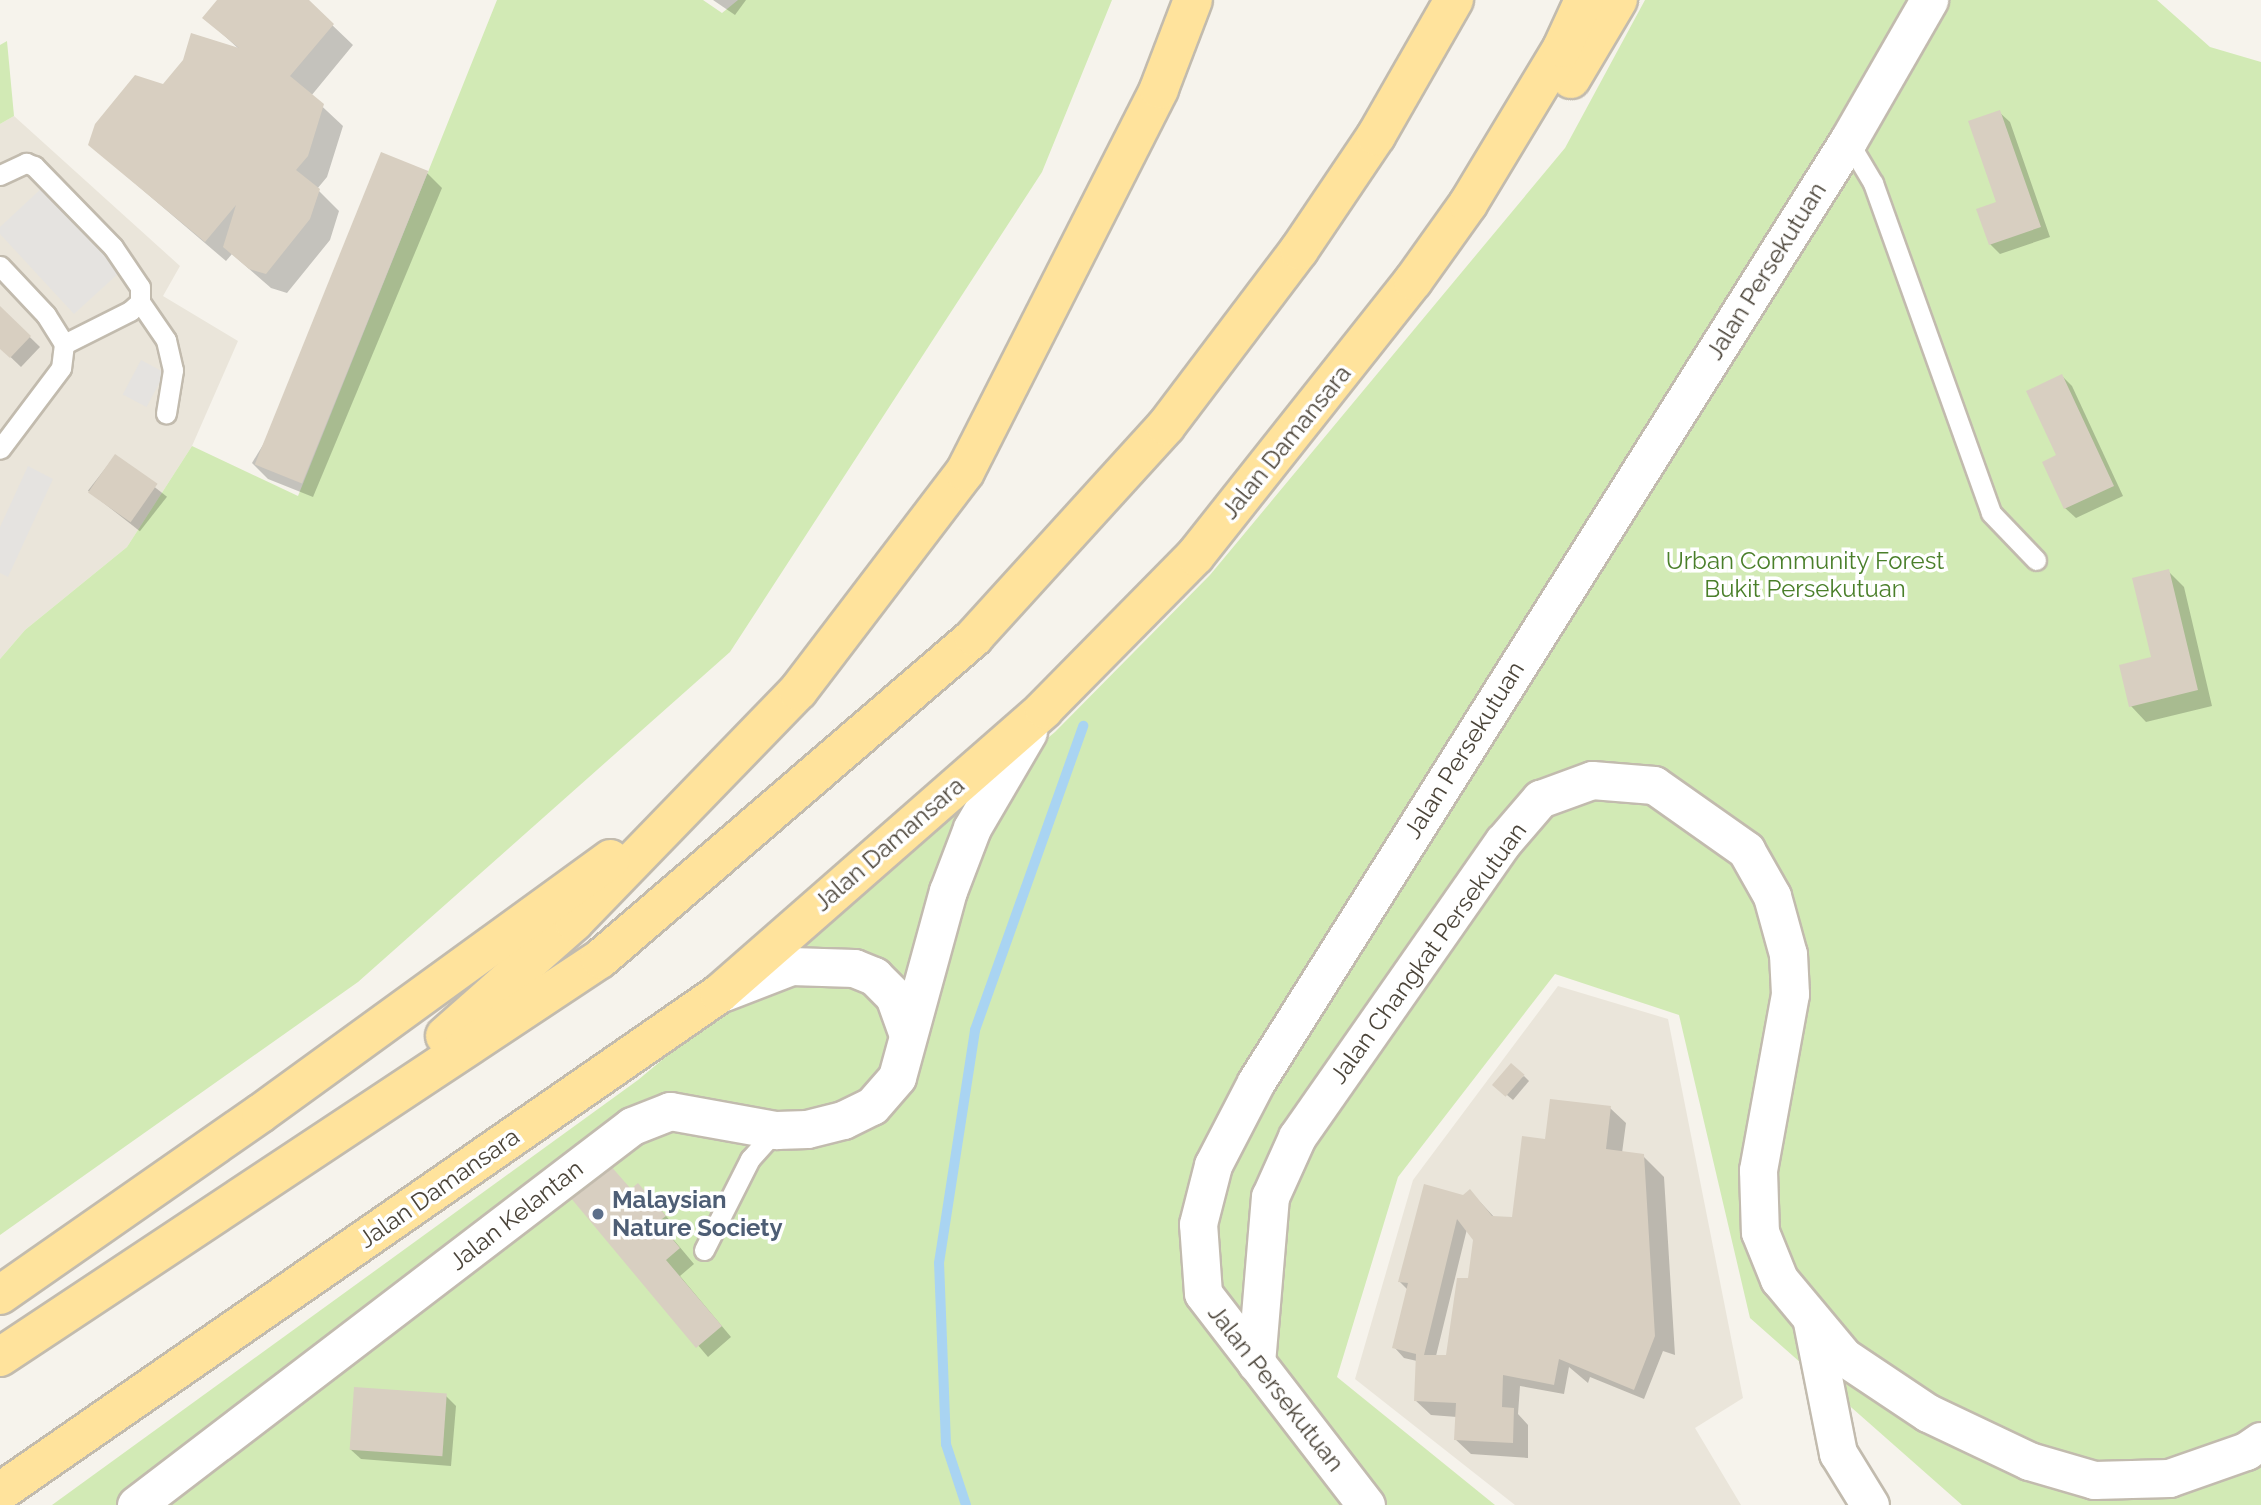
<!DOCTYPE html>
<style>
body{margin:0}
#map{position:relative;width:2261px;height:1505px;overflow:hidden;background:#f6f3ec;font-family:Raleway,sans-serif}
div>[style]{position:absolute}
.residential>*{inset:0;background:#eae5da}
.green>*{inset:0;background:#d2eab5}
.parking>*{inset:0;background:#e5e3e0;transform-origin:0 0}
.shadow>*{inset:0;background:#0003;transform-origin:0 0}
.stream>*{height:10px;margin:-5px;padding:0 5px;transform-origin:5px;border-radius:5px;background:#a9d4f2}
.building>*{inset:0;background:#d8cfc1;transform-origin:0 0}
.roads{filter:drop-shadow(2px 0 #c2bbae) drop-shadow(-2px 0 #c2bbae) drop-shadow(0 2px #c2bbae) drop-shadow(0 -2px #c2bbae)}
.lane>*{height:19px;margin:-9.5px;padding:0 9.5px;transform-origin:9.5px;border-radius:9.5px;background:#fff}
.street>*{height:37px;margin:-18.5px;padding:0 18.5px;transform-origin:18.5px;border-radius:18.5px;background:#fff}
.primary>*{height:38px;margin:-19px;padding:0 19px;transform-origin:19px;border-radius:19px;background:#ffe39c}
.dots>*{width:19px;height:19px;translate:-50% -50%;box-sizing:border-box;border:4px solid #fff;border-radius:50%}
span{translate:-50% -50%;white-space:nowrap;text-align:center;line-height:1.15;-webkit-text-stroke:7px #fff;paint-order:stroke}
.street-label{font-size:24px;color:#4b4439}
.park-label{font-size:24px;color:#4a7f2a}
.service-label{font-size:24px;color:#4e5e75;font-weight:700}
.left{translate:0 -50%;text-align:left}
</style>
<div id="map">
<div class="residential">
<i style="clip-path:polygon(14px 116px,180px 266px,163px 296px,238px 341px,192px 446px,127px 547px,25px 630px,0 659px,0 124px)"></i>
<i style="clip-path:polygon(1558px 986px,1668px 1019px,1743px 1398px,1695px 1428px,1741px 1505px,1515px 1505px,1355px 1379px,1413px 1180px)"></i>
</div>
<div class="green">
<i style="clip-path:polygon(497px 0,703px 0,722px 13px,738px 0,1112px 0,1042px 172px,730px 652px,358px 982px,0 1235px,0 659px,25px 630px,127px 547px,192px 446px,298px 496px)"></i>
<i style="clip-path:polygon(1645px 0,2157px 0,2210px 47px,2261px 62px,2261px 1505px,1962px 1505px,1750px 1318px,1679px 1015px,1555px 974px,1398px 1177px,1337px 1377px,1495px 1505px,52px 1505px,638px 1080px,1055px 732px,1210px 575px,1565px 148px)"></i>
<i style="clip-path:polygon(7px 41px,14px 116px,0 124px,0 45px)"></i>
</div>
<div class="parking">
<i style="clip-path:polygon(43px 187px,121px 271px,74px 314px,0 234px,0 227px)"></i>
<i style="left:141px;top:360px;width:27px;height:39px;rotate:28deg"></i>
<i style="clip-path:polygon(28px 466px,53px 479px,8px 577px,0 573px,0 527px)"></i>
</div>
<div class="shadow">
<i style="clip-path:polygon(219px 0,306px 0,353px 45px,311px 96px,343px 126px,327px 177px,317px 189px,339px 211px,330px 240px,287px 293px,271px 288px,232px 254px,226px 261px,90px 145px,164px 86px,240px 50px,205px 18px)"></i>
<i style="clip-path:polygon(713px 0,746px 0,735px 15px)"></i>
<i style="clip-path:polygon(1999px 112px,2010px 122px,2050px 237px,2000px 254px,1990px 244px,1998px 203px)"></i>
<i style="clip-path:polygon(427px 173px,442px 188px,313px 497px,268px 479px,252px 463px)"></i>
<i style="clip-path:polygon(0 308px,40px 347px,21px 367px,0 347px)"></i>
<i style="clip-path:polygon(2062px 376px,2072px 386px,2123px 496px,2076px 518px,2065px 508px,2058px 456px)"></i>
<i style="left:115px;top:456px;width:66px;height:44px;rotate:38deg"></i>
<i style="clip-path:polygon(2168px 571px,2184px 587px,2212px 706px,2146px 722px,2131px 706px,2153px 659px)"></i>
<i style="clip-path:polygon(1524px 1076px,1529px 1081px,1513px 1100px,1501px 1090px)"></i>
<i style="clip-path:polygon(evenodd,1610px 1108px,1626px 1123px,1622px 1153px,1643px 1156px,1664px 1177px,1675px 1355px,1663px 1351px,1644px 1399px,1590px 1377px,1588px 1383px,1569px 1367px,1564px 1394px,1520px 1386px,1518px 1414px,1528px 1425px,1528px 1458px,1471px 1454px,1455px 1439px,1457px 1417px,1431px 1415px,1415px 1400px,1417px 1361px,1404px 1358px,1394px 1347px,1408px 1290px,1399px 1281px,1470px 1191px,1495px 1218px,1513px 1219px,1547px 1141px,1610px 1108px,1467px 1229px,1475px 1240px,1469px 1280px,1447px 1356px,1436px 1356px,1467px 1229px)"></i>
<i style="clip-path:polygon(609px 1166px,632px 1191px,653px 1201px,680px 1232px,673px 1239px,694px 1264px,680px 1276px,731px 1337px,708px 1357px,572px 1197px)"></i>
<i style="clip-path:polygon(446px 1396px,456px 1406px,451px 1466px,361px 1459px,350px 1449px)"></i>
</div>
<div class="stream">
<i style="left:966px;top:1505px;width:64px;rotate:-108.2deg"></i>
<i style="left:946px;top:1444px;width:181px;rotate:-92.2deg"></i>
<i style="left:939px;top:1263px;width:236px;rotate:-81.2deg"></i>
<i style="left:975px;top:1030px;width:323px;rotate:-70.4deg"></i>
</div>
<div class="building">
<i style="clip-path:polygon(217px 0,309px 0,334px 24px,290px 76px,324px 104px,308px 156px,296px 170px,320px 189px,310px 219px,266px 274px,249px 269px,223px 247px,236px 205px,205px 242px,88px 145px,95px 124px,135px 75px,163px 84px,183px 60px,191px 33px,239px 48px,202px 18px)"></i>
<i style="clip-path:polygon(2000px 110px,2041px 227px,1989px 245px,1976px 209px,1996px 202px,1968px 121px)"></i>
<i style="left:381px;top:152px;width:51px;height:337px;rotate:22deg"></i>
<i style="clip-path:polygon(0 306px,31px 336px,10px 358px,0 349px)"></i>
<i style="clip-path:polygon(2062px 374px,2114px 486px,2064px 509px,2042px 462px,2056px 455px,2026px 391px)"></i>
<i style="left:115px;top:454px;width:52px;height:47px;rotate:35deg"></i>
<i style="clip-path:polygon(2169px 569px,2198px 690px,2129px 707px,2119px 665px,2151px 657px,2132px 578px)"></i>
<i style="left:1511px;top:1063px;width:18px;height:29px;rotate:41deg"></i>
<i style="clip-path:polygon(evenodd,1550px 1099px,1611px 1106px,1606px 1149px,1644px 1154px,1655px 1336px,1634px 1390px,1559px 1359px,1554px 1385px,1503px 1375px,1502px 1407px,1514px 1408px,1513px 1443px,1454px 1440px,1456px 1403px,1414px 1401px,1416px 1354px,1392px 1348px,1408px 1283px,1398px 1282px,1424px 1184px,1463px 1195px,1470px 1189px,1492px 1216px,1512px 1217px,1522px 1136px,1545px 1139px,1550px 1099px,1457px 1219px,1473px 1240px,1468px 1278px,1457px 1278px,1446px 1355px,1424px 1355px,1457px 1219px)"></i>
<i style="clip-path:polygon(609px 1164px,631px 1189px,638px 1183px,666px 1216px,658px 1222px,680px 1248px,666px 1260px,722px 1326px,696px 1348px,570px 1197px)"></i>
<i style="left:354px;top:1387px;width:93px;height:63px;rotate:4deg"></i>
</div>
<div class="roads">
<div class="lane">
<i style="left:1848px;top:141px;width:49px;rotate:59.2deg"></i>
<i style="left:1873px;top:183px;width:350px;rotate:70.3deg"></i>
<i style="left:1991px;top:513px;width:65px;rotate:46.2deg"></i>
<i style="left:0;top:175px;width:29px;rotate:-25deg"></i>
<i style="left:26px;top:163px;width:9px;rotate:21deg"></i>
<i style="left:34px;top:166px;width:113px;rotate:45.7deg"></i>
<i style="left:113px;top:247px;width:48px;rotate:56deg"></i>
<i style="left:140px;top:287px;width:15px;rotate:90deg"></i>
<i style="left:140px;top:302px;width:13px;rotate:138deg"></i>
<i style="left:130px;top:311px;width:74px;rotate:153.4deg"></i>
<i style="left:0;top:266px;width:67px;rotate:46.8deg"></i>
<i style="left:46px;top:315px;width:34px;rotate:58deg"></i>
<i style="left:64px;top:344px;width:24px;rotate:97deg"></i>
<i style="left:61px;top:368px;width:101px;rotate:127deg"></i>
<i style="left:140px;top:302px;width:46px;rotate:55.6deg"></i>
<i style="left:166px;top:340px;width:31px;rotate:77deg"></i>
<i style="left:173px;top:370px;width:44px;rotate:99.2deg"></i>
<i style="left:704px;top:1250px;width:102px;rotate:-63.2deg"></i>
<i style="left:750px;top:1159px;width:39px;rotate:-48deg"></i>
</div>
<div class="street">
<i style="left:724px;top:992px;width:72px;rotate:-21.2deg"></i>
<i style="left:791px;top:966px;width:63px;rotate:1.8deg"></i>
<i style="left:854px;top:968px;width:22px;rotate:22deg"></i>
<i style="left:874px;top:976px;width:28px;rotate:45deg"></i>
<i style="left:894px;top:996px;width:41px;rotate:70.3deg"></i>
<i style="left:1812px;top:1322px;width:134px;rotate:78.8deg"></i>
<i style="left:1838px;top:1453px;width:61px;rotate:58.4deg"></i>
<i style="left:1256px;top:1363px;width:167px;rotate:-85.2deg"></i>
<i style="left:1270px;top:1197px;width:66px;rotate:-65.8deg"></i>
<i style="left:1297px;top:1137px;width:360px;rotate:-55.1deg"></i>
<i style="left:1503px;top:842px;width:57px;rotate:-49.3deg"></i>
<i style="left:1540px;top:799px;width:55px;rotate:-20.1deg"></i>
<i style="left:1592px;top:780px;width:62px;rotate:4.6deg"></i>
<i style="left:1654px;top:785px;width:113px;rotate:35.2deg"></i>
<i style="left:1746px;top:850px;width:53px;rotate:60.5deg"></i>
<i style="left:1772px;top:896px;width:60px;rotate:74.6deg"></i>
<i style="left:1788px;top:954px;width:40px;rotate:87.1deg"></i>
<i style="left:1790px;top:994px;width:179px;rotate:100.3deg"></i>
<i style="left:1758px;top:1170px;width:62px;rotate:88.2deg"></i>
<i style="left:1760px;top:1232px;width:51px;rotate:68deg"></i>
<i style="left:1779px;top:1279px;width:102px;rotate:50.2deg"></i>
<i style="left:1844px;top:1357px;width:101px;rotate:33.7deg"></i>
<i style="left:1928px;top:1413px;width:112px;rotate:25.4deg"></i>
<i style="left:2029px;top:1461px;width:68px;rotate:16.3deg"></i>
<i style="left:2094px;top:1480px;width:75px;rotate:-1.5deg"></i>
<i style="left:2169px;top:1478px;width:82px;rotate:-19.3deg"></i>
<i style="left:2246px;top:1451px;width:18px;rotate:-34deg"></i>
<i style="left:136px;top:1505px;width:624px;rotate:-37.38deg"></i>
<i style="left:632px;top:1126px;width:41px;rotate:-21.5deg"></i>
<i style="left:670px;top:1111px;width:108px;rotate:10.2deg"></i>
<i style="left:776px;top:1130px;width:31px;rotate:-2deg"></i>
<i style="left:807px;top:1129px;width:37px;rotate:-14deg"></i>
<i style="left:843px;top:1120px;width:32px;rotate:-26deg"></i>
<i style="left:872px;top:1106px;width:38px;rotate:-49deg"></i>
<i style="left:897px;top:1077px;width:193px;rotate:-74.7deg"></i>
<i style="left:948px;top:891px;width:67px;rotate:-69.1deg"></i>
<i style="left:972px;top:828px;width:111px;rotate:-59.7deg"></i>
<i style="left:1366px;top:1505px;width:267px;rotate:-127.6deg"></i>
<i style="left:1203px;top:1293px;width:69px;rotate:-94.1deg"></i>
<i style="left:1198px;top:1224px;width:61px;rotate:-75.7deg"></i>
<i style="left:1213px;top:1165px;width:93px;rotate:-62.6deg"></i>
<i style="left:1256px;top:1082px;width:1112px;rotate:-57.83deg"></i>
<i style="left:1848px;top:141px;width:163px;rotate:-60.1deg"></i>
</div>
<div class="primary">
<i style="left:1571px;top:79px;width:92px;rotate:-59.3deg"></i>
<i style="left:445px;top:1036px;width:172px;rotate:-41.5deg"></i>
<i style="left:574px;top:922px;width:322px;rotate:-45.9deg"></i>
<i style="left:798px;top:691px;width:275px;rotate:-52.7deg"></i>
<i style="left:965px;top:472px;width:429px;rotate:-63.1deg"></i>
<i style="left:1159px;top:89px;width:95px;rotate:-69.1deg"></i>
<i style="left:0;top:1295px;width:318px;rotate:-34.9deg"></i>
<i style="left:261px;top:1113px;width:432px;rotate:-36deg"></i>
<i style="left:0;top:1357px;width:720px;rotate:-33.56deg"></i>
<i style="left:600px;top:959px;width:494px;rotate:-40.7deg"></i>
<i style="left:974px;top:637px;width:285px;rotate:-47.7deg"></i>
<i style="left:1166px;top:426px;width:221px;rotate:-52.9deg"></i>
<i style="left:1299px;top:250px;width:138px;rotate:-56deg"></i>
<i style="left:1376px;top:136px;width:157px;rotate:-60.2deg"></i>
<i style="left:0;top:1492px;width:875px;rotate:-34.71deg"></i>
<i style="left:719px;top:994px;width:432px;rotate:-41.2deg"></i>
<i style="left:1044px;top:709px;width:215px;rotate:-45.4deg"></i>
<i style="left:1195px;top:556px;width:351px;rotate:-51.6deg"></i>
<i style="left:1413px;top:281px;width:95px;rotate:-54.5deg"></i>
<i style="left:1468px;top:204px;width:182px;rotate:-58.9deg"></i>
<i style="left:1562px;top:48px;width:53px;rotate:-65.4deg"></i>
</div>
</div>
<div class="dots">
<i style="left:598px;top:1214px;background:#5c6f8a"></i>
</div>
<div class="street-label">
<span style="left:1766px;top:271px;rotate:-58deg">Jalan Persekutuan</span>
<span style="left:1286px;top:442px;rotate:-51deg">Jalan Damansara</span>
<span style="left:1464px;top:750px;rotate:-58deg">Jalan Persekutuan</span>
<span style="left:889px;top:844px;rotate:-41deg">Jalan Damansara</span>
<span style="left:1428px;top:953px;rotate:-54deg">Jalan Changkat Persekutuan</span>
<span style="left:439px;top:1188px;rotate:-35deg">Jalan Damansara</span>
<span style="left:516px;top:1215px;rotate:-38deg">Jalan Kelantan</span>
<span style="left:1276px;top:1388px;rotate:52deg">Jalan Persekutuan</span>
</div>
<div class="park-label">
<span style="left:1805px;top:575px">Urban Community Forest<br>Bukit Persekutuan</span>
</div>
<div class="service-label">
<span class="left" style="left:612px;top:1214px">Malaysian<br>Nature Society</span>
</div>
</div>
